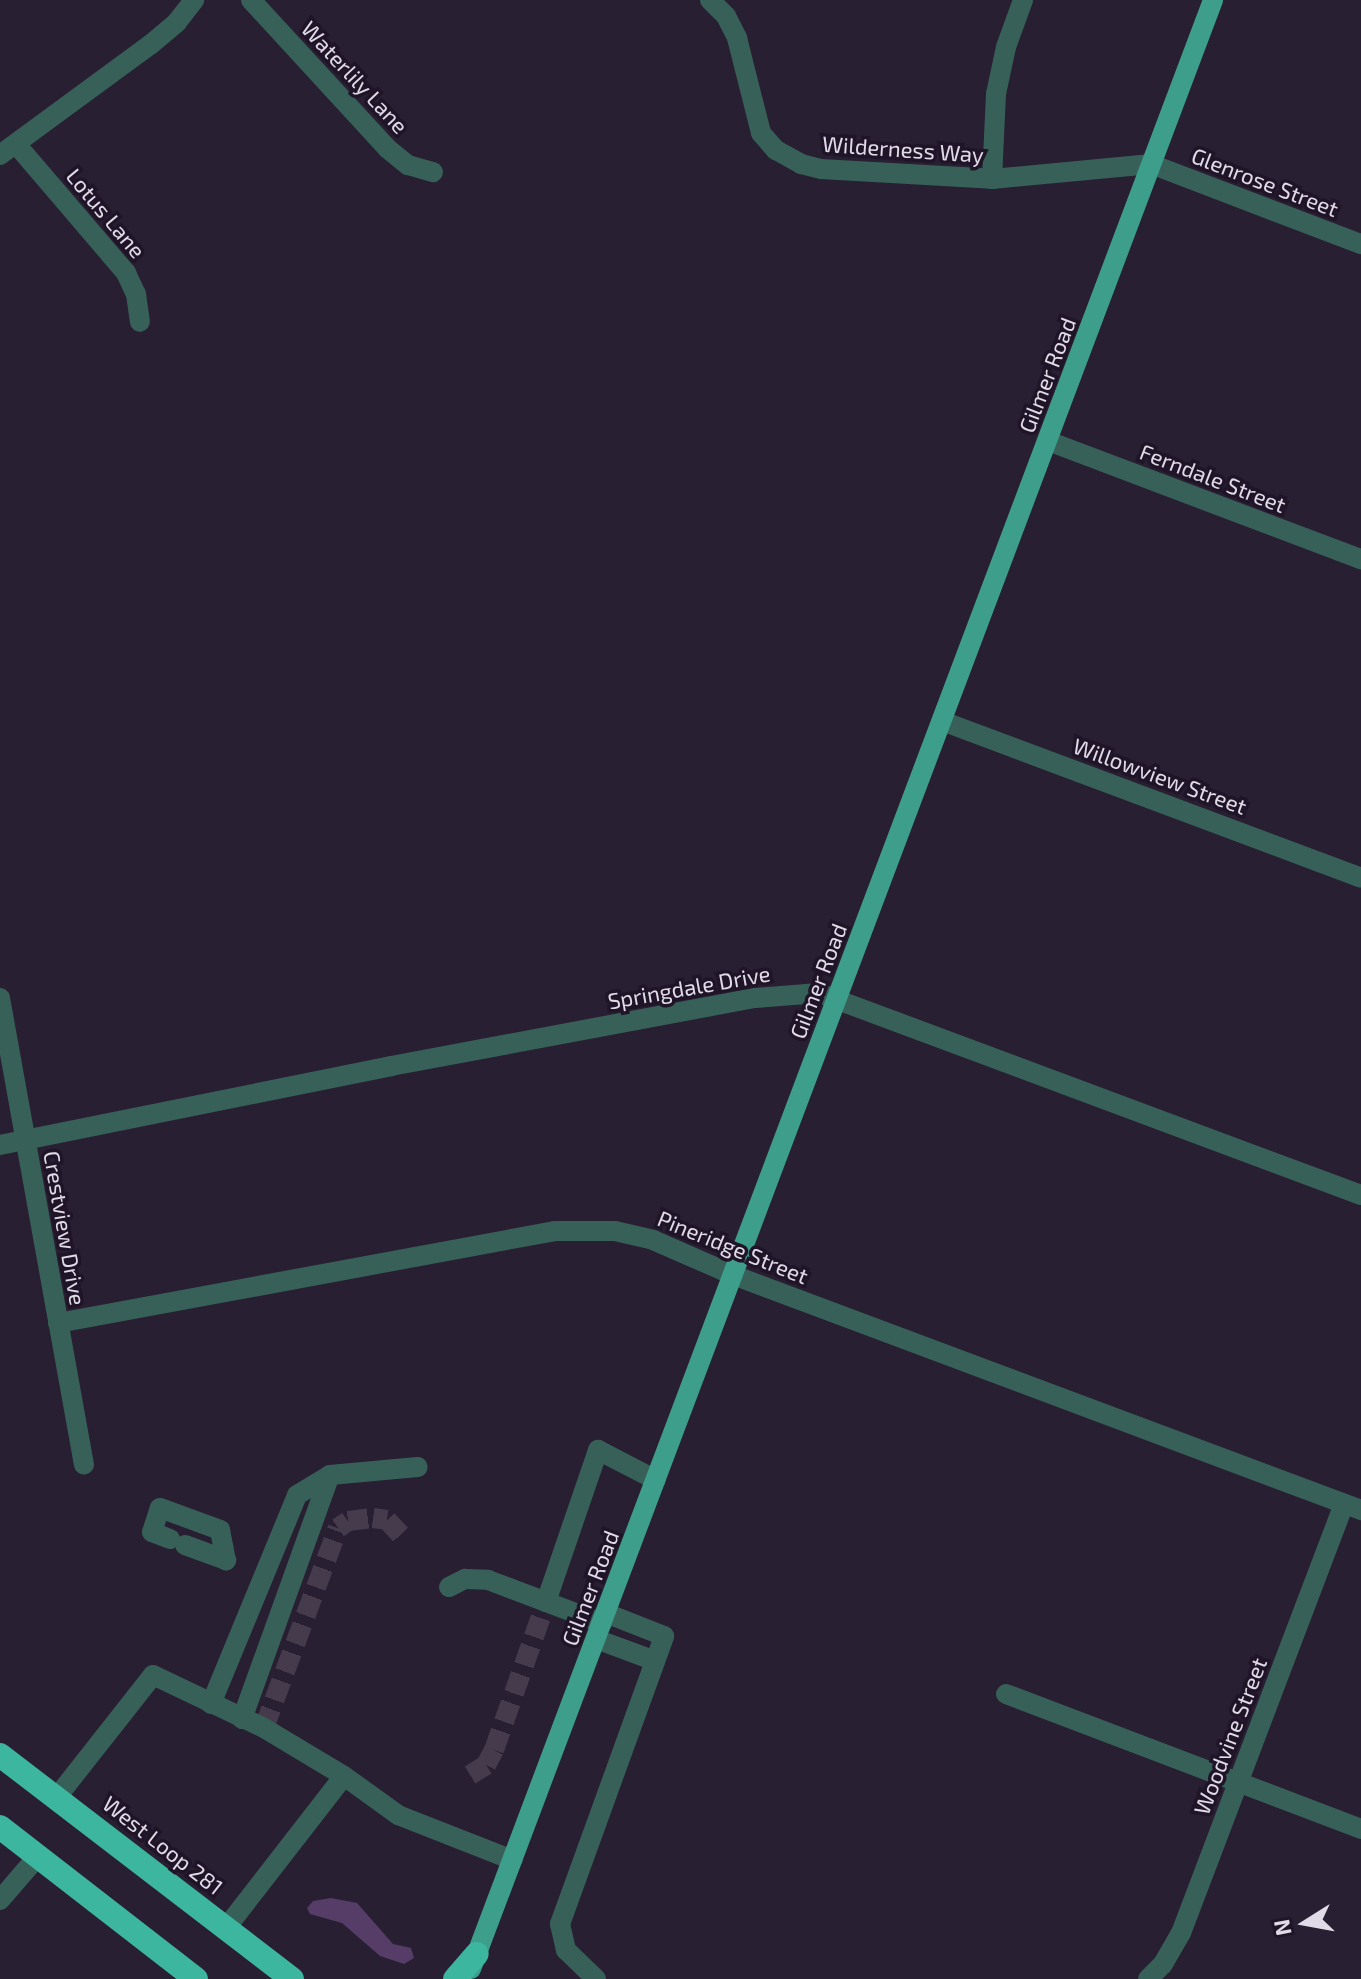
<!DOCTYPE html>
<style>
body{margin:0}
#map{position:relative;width:1361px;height:1979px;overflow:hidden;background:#291f32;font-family:"Exo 2",sans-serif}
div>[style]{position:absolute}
.green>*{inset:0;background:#553d68}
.minor-tunnel>*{height:20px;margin-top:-10px;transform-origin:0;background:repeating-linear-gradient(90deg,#453b4d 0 20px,transparent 0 30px)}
.minor>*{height:20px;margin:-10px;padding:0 10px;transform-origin:10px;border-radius:10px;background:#376158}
.major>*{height:20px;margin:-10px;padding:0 10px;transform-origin:10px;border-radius:10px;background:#3d9e8b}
.highway>*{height:24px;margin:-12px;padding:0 12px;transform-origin:12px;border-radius:12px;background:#3cb69f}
span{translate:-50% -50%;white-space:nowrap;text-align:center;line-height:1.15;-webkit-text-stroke:7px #201528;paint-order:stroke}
.street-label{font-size:22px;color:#e1dbe8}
.north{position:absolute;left:1265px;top:1883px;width:80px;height:80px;-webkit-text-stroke:6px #201528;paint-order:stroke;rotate:259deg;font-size:22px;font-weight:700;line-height:32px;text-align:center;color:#e1dbe8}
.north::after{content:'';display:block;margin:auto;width:28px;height:36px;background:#e1dbe8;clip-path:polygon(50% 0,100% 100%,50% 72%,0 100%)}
</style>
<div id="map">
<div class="green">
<i style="clip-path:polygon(331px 1898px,357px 1903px,393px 1944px,411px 1948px,414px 1958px,404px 1964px,380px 1956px,342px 1923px,310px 1914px,307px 1908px,313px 1901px)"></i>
</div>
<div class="minor-tunnel">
<i style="left:264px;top:1728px;width:213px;rotate:-69.7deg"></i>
<i style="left:338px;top:1528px;width:12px;rotate:-35deg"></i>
<i style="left:348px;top:1521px;width:25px;rotate:-7deg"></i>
<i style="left:373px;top:1518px;width:14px;rotate:8deg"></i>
<i style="left:387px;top:1520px;width:21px;rotate:47deg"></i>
<i style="left:470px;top:1775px;width:19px;rotate:-32deg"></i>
<i style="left:486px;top:1765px;width:17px;rotate:-62deg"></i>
<i style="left:494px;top:1750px;width:157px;rotate:-70.6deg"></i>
</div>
<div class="minor">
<i style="left:251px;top:0;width:202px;rotate:47.4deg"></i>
<i style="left:388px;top:149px;width:26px;rotate:39deg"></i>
<i style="left:408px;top:165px;width:26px;rotate:16deg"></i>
<i style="left:710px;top:0;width:23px;rotate:45deg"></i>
<i style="left:726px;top:16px;width:25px;rotate:63deg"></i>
<i style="left:737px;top:38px;width:98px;rotate:75.8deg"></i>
<i style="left:761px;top:133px;width:23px;rotate:49deg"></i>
<i style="left:776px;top:150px;width:29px;rotate:29deg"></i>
<i style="left:801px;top:164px;width:21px;rotate:14deg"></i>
<i style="left:821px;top:169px;width:171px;rotate:3.3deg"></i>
<i style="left:992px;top:179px;width:160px;rotate:-5.4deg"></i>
<i style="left:1151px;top:164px;width:225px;rotate:20.9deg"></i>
<i style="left:16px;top:144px;width:170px;rotate:49.5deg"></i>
<i style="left:126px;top:273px;width:23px;rotate:65deg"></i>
<i style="left:136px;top:294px;width:28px;rotate:82deg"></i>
<i style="left:0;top:155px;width:186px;rotate:-36.3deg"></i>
<i style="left:150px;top:45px;width:35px;rotate:-40deg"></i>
<i style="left:177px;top:22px;width:28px;rotate:-52deg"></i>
<i style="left:992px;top:179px;width:85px;rotate:-87.3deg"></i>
<i style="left:996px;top:94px;width:48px;rotate:-78deg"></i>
<i style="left:1006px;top:47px;width:50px;rotate:-70.1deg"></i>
<i style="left:1048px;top:441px;width:335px;rotate:20.7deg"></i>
<i style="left:942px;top:721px;width:447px;rotate:20.5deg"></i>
<i style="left:0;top:998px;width:474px;rotate:79.8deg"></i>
<i style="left:0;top:1145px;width:399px;rotate:-11.4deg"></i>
<i style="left:391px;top:1066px;width:371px;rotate:-10.6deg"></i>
<i style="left:756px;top:998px;width:63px;rotate:-4.5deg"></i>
<i style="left:819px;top:993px;width:578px;rotate:20.44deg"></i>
<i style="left:58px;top:1323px;width:505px;rotate:-10.49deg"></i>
<i style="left:555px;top:1231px;width:60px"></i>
<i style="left:615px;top:1231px;width:39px;rotate:13deg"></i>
<i style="left:653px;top:1240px;width:87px;rotate:23.6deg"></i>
<i style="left:733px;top:1275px;width:671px;rotate:20.52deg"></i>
<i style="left:170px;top:1539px;width:19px;rotate:-159deg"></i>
<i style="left:152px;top:1532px;width:25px;rotate:-72deg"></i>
<i style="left:160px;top:1508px;width:64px;rotate:20.1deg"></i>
<i style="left:220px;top:1530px;width:31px;rotate:79deg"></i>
<i style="left:185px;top:1545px;width:44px;rotate:20.1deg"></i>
<i style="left:449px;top:1587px;width:18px;rotate:-27deg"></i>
<i style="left:465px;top:1579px;width:23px;rotate:2deg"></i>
<i style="left:488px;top:1580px;width:122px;rotate:20.7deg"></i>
<i style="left:546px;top:1602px;width:161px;rotate:-71.1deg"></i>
<i style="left:598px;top:1450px;width:65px;rotate:27.3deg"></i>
<i style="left:596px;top:1639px;width:63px;rotate:20.4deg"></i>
<i style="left:1006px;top:1694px;width:380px;rotate:20.8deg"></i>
<i style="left:211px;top:1704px;width:226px;rotate:-67.6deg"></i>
<i style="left:297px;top:1495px;width:39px;rotate:-31deg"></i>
<i style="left:330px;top:1475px;width:88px;rotate:-5.2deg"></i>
<i style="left:242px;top:1719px;width:259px;rotate:-70.2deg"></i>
<i style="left:57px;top:1797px;width:155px;rotate:-51.8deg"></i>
<i style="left:153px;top:1675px;width:123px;rotate:25.5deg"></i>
<i style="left:264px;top:1728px;width:93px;rotate:31deg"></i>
<i style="left:344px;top:1776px;width:67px;rotate:35.8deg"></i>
<i style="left:398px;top:1815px;width:123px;rotate:21.4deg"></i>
<i style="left:0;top:1900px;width:58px;rotate:-49.2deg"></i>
<i style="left:226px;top:1928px;width:192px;rotate:-52.2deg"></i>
<i style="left:596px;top:1979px;width:42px;rotate:-136deg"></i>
<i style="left:566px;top:1950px;width:27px;rotate:-103deg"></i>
<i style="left:560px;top:1924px;width:306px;rotate:-70.1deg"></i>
<i style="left:664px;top:1636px;width:62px;rotate:-158.4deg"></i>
<i style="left:1148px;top:1979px;width:21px;rotate:-45deg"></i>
<i style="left:1163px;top:1964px;width:36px;rotate:-60deg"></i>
<i style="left:1181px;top:1933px;width:459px;rotate:-69.2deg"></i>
</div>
<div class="major">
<i style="left:471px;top:1969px;width:2104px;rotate:-69.35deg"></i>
</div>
<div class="highway">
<i style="left:0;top:1755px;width:368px;rotate:37.5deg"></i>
<i style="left:0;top:1827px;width:248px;rotate:37.8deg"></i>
<i style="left:455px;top:1979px;width:33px;rotate:-49deg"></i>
</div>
<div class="street-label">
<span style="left:355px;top:77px;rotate:47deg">Waterlily Lane</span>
<span style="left:903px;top:149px;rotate:4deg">Wilderness Way</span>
<span style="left:1265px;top:182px;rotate:21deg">Glenrose Street</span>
<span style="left:106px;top:213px;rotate:50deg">Lotus Lane</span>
<span style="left:1047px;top:375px;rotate:-69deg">Gilmer Road</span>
<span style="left:1213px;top:478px;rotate:21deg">Ferndale Street</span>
<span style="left:1160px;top:776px;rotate:20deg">Willowview Street</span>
<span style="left:818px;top:981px;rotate:-69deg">Gilmer Road</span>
<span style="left:689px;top:987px;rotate:-10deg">Springdale Drive</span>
<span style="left:65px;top:1228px;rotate:80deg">Crestview Drive</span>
<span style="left:733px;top:1247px;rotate:22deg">Pineridge Street</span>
<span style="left:590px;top:1588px;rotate:-69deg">Gilmer Road</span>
<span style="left:1230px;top:1736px;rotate:-69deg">Woodvine Street</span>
<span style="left:163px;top:1845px;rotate:38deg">West Loop 281</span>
</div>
<div class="north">N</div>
</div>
